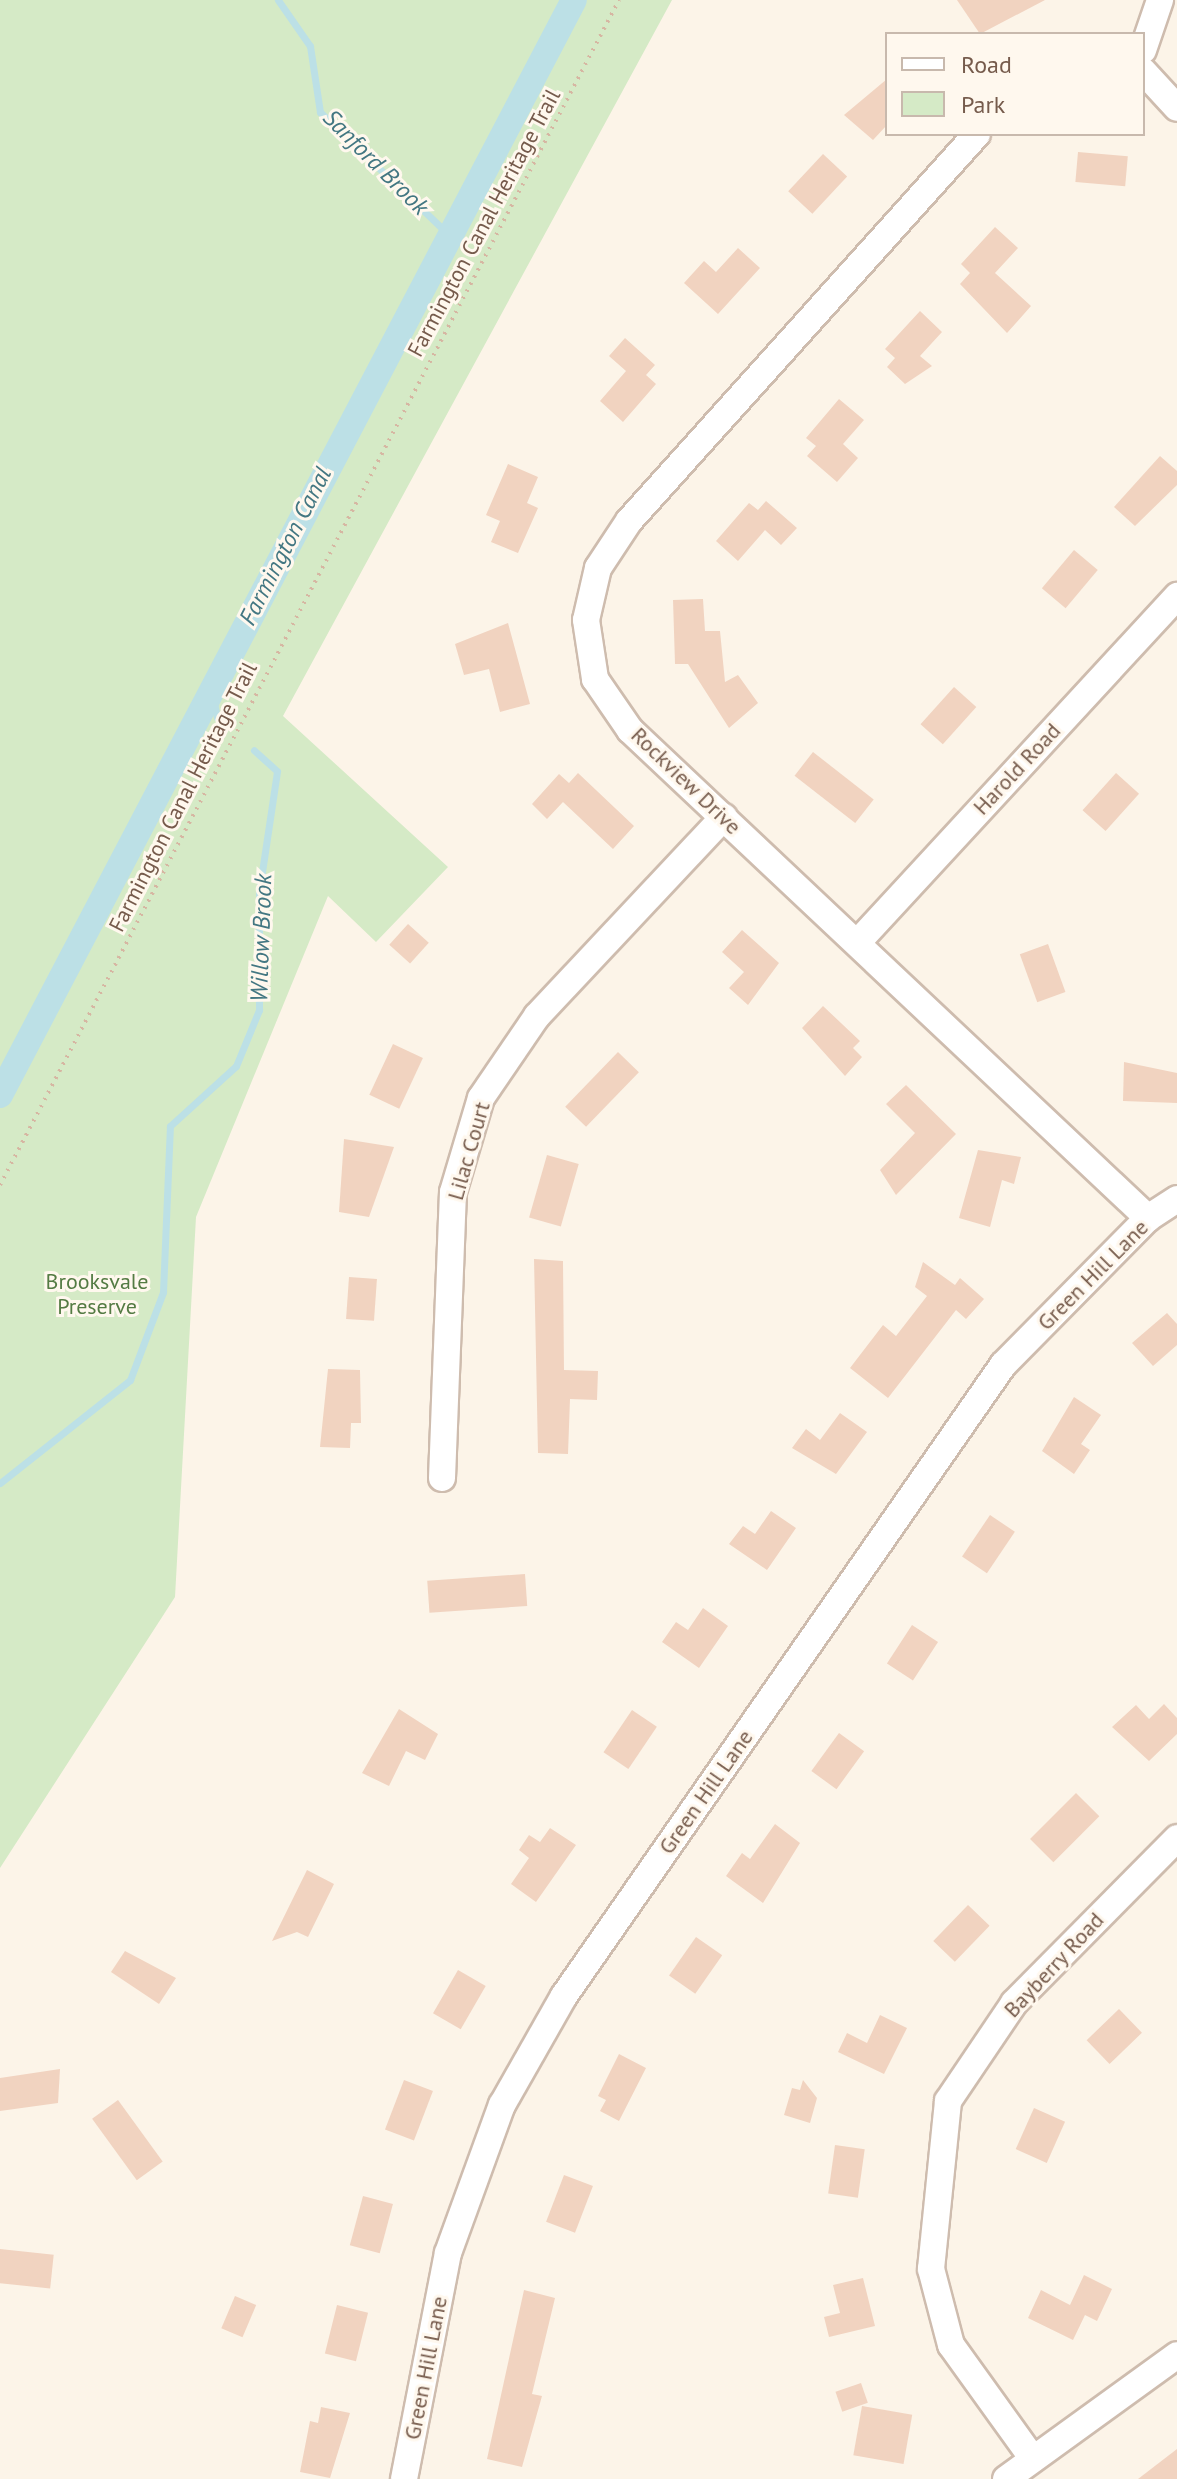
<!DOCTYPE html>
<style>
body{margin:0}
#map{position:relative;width:1177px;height:2479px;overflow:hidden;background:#fcf4e8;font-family:"PT Sans",sans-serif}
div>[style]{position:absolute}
.green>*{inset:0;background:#d5eac6}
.stream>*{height:7px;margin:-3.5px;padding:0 3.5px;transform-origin:3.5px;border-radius:3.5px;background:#bce0e6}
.canal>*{height:26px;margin:-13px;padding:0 13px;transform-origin:13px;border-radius:13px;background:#bce0e6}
.building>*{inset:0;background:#f1d3c0;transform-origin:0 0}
.path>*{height:4px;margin-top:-2px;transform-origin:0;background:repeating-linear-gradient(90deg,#d6b6a2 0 2px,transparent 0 8px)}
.roads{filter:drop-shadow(2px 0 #cebcae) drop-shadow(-2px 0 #cebcae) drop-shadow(0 2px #cebcae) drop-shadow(0 -2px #cebcae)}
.minor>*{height:26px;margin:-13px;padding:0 13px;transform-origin:13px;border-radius:13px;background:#fff}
span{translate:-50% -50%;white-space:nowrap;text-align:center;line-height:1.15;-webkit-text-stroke:6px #fff8ee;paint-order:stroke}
.street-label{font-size:22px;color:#765b4c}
.park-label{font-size:22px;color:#547b43}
.water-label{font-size:24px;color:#437782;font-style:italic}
.legend{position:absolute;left:885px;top:32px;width:260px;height:104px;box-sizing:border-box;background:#fff8ee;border:2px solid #c8b9ad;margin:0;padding:10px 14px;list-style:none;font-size:24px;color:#765b4c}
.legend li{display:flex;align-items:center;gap:16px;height:40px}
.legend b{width:40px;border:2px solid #c8b9ad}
</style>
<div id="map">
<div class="green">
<i style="clip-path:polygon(0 0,672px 0,283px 716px,448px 867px,376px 942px,328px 896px,196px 1217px,175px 1597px,0 1868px)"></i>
</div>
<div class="stream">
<i style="left:278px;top:0;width:56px;rotate:55.2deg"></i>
<i style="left:310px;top:46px;width:67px;rotate:81.4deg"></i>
<i style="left:320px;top:112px;width:175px;rotate:43.6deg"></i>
<i style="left:211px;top:687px;width:31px;rotate:79deg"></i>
<i style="left:0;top:1483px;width:166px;rotate:-38.4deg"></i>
<i style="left:130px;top:1380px;width:94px;rotate:-69.4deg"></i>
<i style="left:163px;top:1292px;width:166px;rotate:-87.6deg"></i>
<i style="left:170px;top:1126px;width:89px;rotate:-42.3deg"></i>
<i style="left:236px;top:1066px;width:61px;rotate:-67.7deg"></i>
<i style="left:259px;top:1010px;width:118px;rotate:-90deg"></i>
<i style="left:259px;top:892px;width:122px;rotate:-81.5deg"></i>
<i style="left:277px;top:771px;width:31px;rotate:-138deg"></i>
</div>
<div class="canal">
<i style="left:0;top:1095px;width:1236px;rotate:-62.34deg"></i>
</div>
<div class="building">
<i style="clip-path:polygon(957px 0,1045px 0,980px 34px)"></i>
<i style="clip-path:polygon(887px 79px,887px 125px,873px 140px,844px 115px)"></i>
<i style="left:1078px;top:152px;width:50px;height:30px;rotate:5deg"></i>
<i style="left:823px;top:154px;width:33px;height:51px;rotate:43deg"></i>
<i style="clip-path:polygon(995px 227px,1018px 248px,995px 273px,1031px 306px,1007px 333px,960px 284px,970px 273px,961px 264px)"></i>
<i style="clip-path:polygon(738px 248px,760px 268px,718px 314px,684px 283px,704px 261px,716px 272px)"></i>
<i style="clip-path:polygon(920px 311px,942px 332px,920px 356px,932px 366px,905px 384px,887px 367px,895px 358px,885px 349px)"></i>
<i style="clip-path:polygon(625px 338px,655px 365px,646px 375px,656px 384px,623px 422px,600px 401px,626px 371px,609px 356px)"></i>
<i style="clip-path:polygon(839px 399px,864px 420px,843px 444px,858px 458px,837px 482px,807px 456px,816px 446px,806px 438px)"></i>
<i style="clip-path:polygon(1160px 456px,1177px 471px,1177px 485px,1135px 526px,1114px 507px)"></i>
<i style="clip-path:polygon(508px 464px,538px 477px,527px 503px,538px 508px,518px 553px,491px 542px,500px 521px,486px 515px)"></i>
<i style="clip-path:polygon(766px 501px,797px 528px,781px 545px,765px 530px,738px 561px,716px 541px,749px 503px,758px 510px)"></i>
<i style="left:1074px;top:550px;width:31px;height:50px;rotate:40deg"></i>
<i style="clip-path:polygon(703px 599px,705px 631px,720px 631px,725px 682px,738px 675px,758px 703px,729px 728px,688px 664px,675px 664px,673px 600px)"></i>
<i style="clip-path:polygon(508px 623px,530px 704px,500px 712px,489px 669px,464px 675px,455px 644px)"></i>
<i style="left:954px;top:687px;width:30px;height:50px;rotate:42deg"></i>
<i style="left:813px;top:752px;width:77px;height:30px;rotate:38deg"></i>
<i style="clip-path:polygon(578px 773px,634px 826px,613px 849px,563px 802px,547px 819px,532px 804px,559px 774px,569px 783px)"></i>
<i style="left:1116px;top:773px;width:31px;height:50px;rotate:42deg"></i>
<i style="left:408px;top:924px;width:28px;height:28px;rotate:42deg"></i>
<i style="clip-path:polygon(742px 930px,779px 963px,748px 1005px,729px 988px,744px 972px,722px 952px)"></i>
<i style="left:1048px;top:944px;width:51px;height:30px;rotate:70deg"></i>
<i style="clip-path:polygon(823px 1006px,860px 1041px,853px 1048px,862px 1057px,845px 1076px,802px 1028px)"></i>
<i style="left:393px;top:1044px;width:33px;height:56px;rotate:25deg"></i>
<i style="left:618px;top:1052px;width:29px;height:76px;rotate:44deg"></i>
<i style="clip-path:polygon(1124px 1062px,1177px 1073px,1177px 1103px,1123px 1101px)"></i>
<i style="clip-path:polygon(906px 1085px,956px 1134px,896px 1195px,880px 1170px,915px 1133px,886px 1104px)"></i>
<i style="clip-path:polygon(344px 1139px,394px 1147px,369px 1217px,339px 1212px)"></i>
<i style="clip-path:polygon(978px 1150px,1021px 1157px,1014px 1184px,1002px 1180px,990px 1227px,959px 1218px)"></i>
<i style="left:547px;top:1155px;width:33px;height:65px;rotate:16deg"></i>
<i style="clip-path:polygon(534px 1259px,563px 1261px,564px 1370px,598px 1371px,597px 1400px,570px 1399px,568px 1454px,538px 1453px)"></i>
<i style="clip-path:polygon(923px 1262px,955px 1285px,960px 1278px,984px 1299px,966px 1319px,956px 1310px,888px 1398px,850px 1368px,883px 1325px,896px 1336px,927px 1296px,915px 1287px)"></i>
<i style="left:349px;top:1277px;width:28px;height:42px;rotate:4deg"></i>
<i style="clip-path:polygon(1167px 1313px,1177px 1324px,1177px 1345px,1153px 1366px,1132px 1343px)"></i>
<i style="clip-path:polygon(328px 1369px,360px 1370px,361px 1423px,351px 1423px,350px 1448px,320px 1447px)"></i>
<i style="clip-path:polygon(1074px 1397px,1101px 1415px,1081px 1444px,1090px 1450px,1074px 1474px,1042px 1451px)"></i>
<i style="clip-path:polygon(840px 1413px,867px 1432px,836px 1474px,792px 1448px,806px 1429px,820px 1440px)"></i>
<i style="clip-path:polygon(771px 1511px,796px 1528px,767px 1570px,729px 1544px,743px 1526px,755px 1534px)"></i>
<i style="left:990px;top:1515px;width:30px;height:50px;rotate:34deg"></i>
<i style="left:525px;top:1574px;width:32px;height:98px;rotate:86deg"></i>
<i style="clip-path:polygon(703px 1608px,728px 1626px,699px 1668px,662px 1642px,676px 1622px,688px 1630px)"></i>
<i style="left:912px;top:1625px;width:31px;height:46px;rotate:33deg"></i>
<i style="clip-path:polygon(1164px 1704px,1177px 1718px,1177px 1734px,1149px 1761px,1112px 1727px,1136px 1705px,1149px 1719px)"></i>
<i style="clip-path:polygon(399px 1709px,438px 1734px,425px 1760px,406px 1751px,389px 1786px,362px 1773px)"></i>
<i style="left:632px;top:1710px;width:30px;height:51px;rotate:34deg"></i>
<i style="left:839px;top:1733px;width:31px;height:47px;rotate:36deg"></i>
<i style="left:1076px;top:1793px;width:33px;height:65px;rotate:45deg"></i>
<i style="clip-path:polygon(775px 1824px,800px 1843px,763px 1903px,726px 1876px,742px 1853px,750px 1859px)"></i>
<i style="clip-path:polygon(550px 1828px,576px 1845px,536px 1902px,511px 1884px,529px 1858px,519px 1850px,529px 1835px,540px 1842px)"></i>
<i style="clip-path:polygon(307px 1870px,334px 1884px,308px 1937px,297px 1932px,272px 1941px)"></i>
<i style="left:968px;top:1905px;width:30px;height:50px;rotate:44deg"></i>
<i style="left:696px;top:1937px;width:32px;height:47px;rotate:35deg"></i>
<i style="clip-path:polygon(125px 1951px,176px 1978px,159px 2004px,111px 1972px)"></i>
<i style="left:458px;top:1970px;width:32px;height:50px;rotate:30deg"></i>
<i style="left:1119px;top:2009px;width:33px;height:45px;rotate:46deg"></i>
<i style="clip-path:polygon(880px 2015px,907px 2028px,884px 2074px,838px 2052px,847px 2033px,867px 2043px)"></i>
<i style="clip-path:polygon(619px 2054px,646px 2068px,619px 2121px,600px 2111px,606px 2100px,598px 2096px)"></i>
<i style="clip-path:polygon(60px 2069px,58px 2103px,0 2111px,0 2078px)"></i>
<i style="left:404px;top:2080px;width:31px;height:53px;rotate:21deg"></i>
<i style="clip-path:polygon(803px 2080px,817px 2098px,810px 2123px,784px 2115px,792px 2088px,800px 2090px)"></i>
<i style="left:118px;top:2100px;width:76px;height:32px;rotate:54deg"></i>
<i style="left:1034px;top:2108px;width:34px;height:45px;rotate:24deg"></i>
<i style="left:835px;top:2145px;width:30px;height:49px;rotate:8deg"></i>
<i style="left:564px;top:2175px;width:31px;height:50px;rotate:21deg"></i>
<i style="left:363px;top:2196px;width:31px;height:51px;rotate:15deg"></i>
<i style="left:0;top:2249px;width:54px;height:34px;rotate:6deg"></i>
<i style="clip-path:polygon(1084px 2275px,1112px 2289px,1097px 2321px,1085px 2315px,1073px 2340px,1028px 2318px,1041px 2290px,1070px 2305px)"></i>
<i style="clip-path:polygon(863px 2278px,875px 2326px,829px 2337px,824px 2317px,840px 2313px,833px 2285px)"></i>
<i style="clip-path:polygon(524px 2290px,555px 2298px,532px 2394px,542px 2396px,522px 2467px,487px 2459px)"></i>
<i style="left:235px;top:2296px;width:23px;height:35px;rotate:23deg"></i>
<i style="left:337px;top:2305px;width:32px;height:50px;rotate:14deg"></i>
<i style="left:861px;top:2383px;width:21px;height:27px;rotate:71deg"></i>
<i style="left:862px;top:2406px;width:51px;height:50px;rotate:10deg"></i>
<i style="clip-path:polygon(321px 2407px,350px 2413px,330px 2478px,300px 2472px,310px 2421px,318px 2423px)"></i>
<i style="clip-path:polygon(1177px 2449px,1177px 2479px,1138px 2479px)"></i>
</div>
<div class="path">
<i style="left:0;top:1185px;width:1337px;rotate:-62.42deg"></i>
</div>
<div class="roads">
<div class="minor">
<i style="left:1143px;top:50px;width:53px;rotate:-71.2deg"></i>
<i style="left:1143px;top:71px;width:50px;rotate:47.4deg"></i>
<i style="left:977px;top:134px;width:520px;rotate:131.96deg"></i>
<i style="left:629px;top:521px;width:56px;rotate:123.4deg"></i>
<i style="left:598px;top:568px;width:53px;rotate:103deg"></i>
<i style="left:586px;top:620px;width:60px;rotate:81.3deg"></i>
<i style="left:595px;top:679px;width:62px;rotate:55.5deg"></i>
<i style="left:630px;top:730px;width:712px;rotate:43.29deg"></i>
<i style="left:858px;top:942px;width:471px;rotate:-47.3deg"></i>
<i style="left:442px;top:1478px;width:286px;rotate:-87.8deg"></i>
<i style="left:453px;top:1192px;width:98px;rotate:-73.4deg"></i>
<i style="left:481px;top:1098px;width:99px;rotate:-55.7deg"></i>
<i style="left:537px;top:1016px;width:273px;rotate:-46.8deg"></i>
<i style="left:1033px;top:2459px;width:140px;rotate:-125.7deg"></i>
<i style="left:951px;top:2345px;width:79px;rotate:-104.7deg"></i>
<i style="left:931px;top:2269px;width:169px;rotate:-84.2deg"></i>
<i style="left:948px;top:2101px;width:118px;rotate:-56deg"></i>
<i style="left:1014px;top:2003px;width:232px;rotate:-45.3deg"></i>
<i style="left:404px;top:2479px;width:230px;rotate:-79deg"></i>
<i style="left:448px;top:2253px;width:158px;rotate:-70deg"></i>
<i style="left:502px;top:2105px;width:125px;rotate:-60.4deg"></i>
<i style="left:564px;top:1996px;width:769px;rotate:-55.17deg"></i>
<i style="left:1003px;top:1365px;width:206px;rotate:-45.4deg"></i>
<i style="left:1148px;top:1218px;width:35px;rotate:-33deg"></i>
<i style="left:1006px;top:2479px;width:211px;rotate:-35.9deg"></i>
</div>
</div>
<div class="street-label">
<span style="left:484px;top:223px;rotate:-62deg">Farmington Canal Heritage Trail</span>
<span style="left:1017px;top:769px;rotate:-47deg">Harold Road</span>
<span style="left:686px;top:781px;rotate:44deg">Rockview Drive</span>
<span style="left:183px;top:797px;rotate:-63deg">Farmington Canal Heritage Trail</span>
<span style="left:469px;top:1151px;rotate:-74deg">Lilac Court</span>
<span style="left:1093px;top:1275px;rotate:-45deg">Green Hill Lane</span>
<span style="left:706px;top:1792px;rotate:-55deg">Green Hill Lane</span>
<span style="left:1054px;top:1965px;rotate:-47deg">Bayberry Road</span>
<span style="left:426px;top:2368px;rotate:-79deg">Green Hill Lane</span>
</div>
<div class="park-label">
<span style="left:97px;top:1294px">Brooksvale<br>Preserve</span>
</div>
<div class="water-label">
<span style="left:376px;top:162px;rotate:45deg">Sanford Brook</span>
<span style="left:285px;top:546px;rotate:-63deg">Farmington Canal</span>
<span style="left:261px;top:938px;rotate:-88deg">Willow Brook</span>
</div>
<ul class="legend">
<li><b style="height:10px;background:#fff"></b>Road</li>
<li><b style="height:22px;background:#d5eac6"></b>Park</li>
</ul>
</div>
